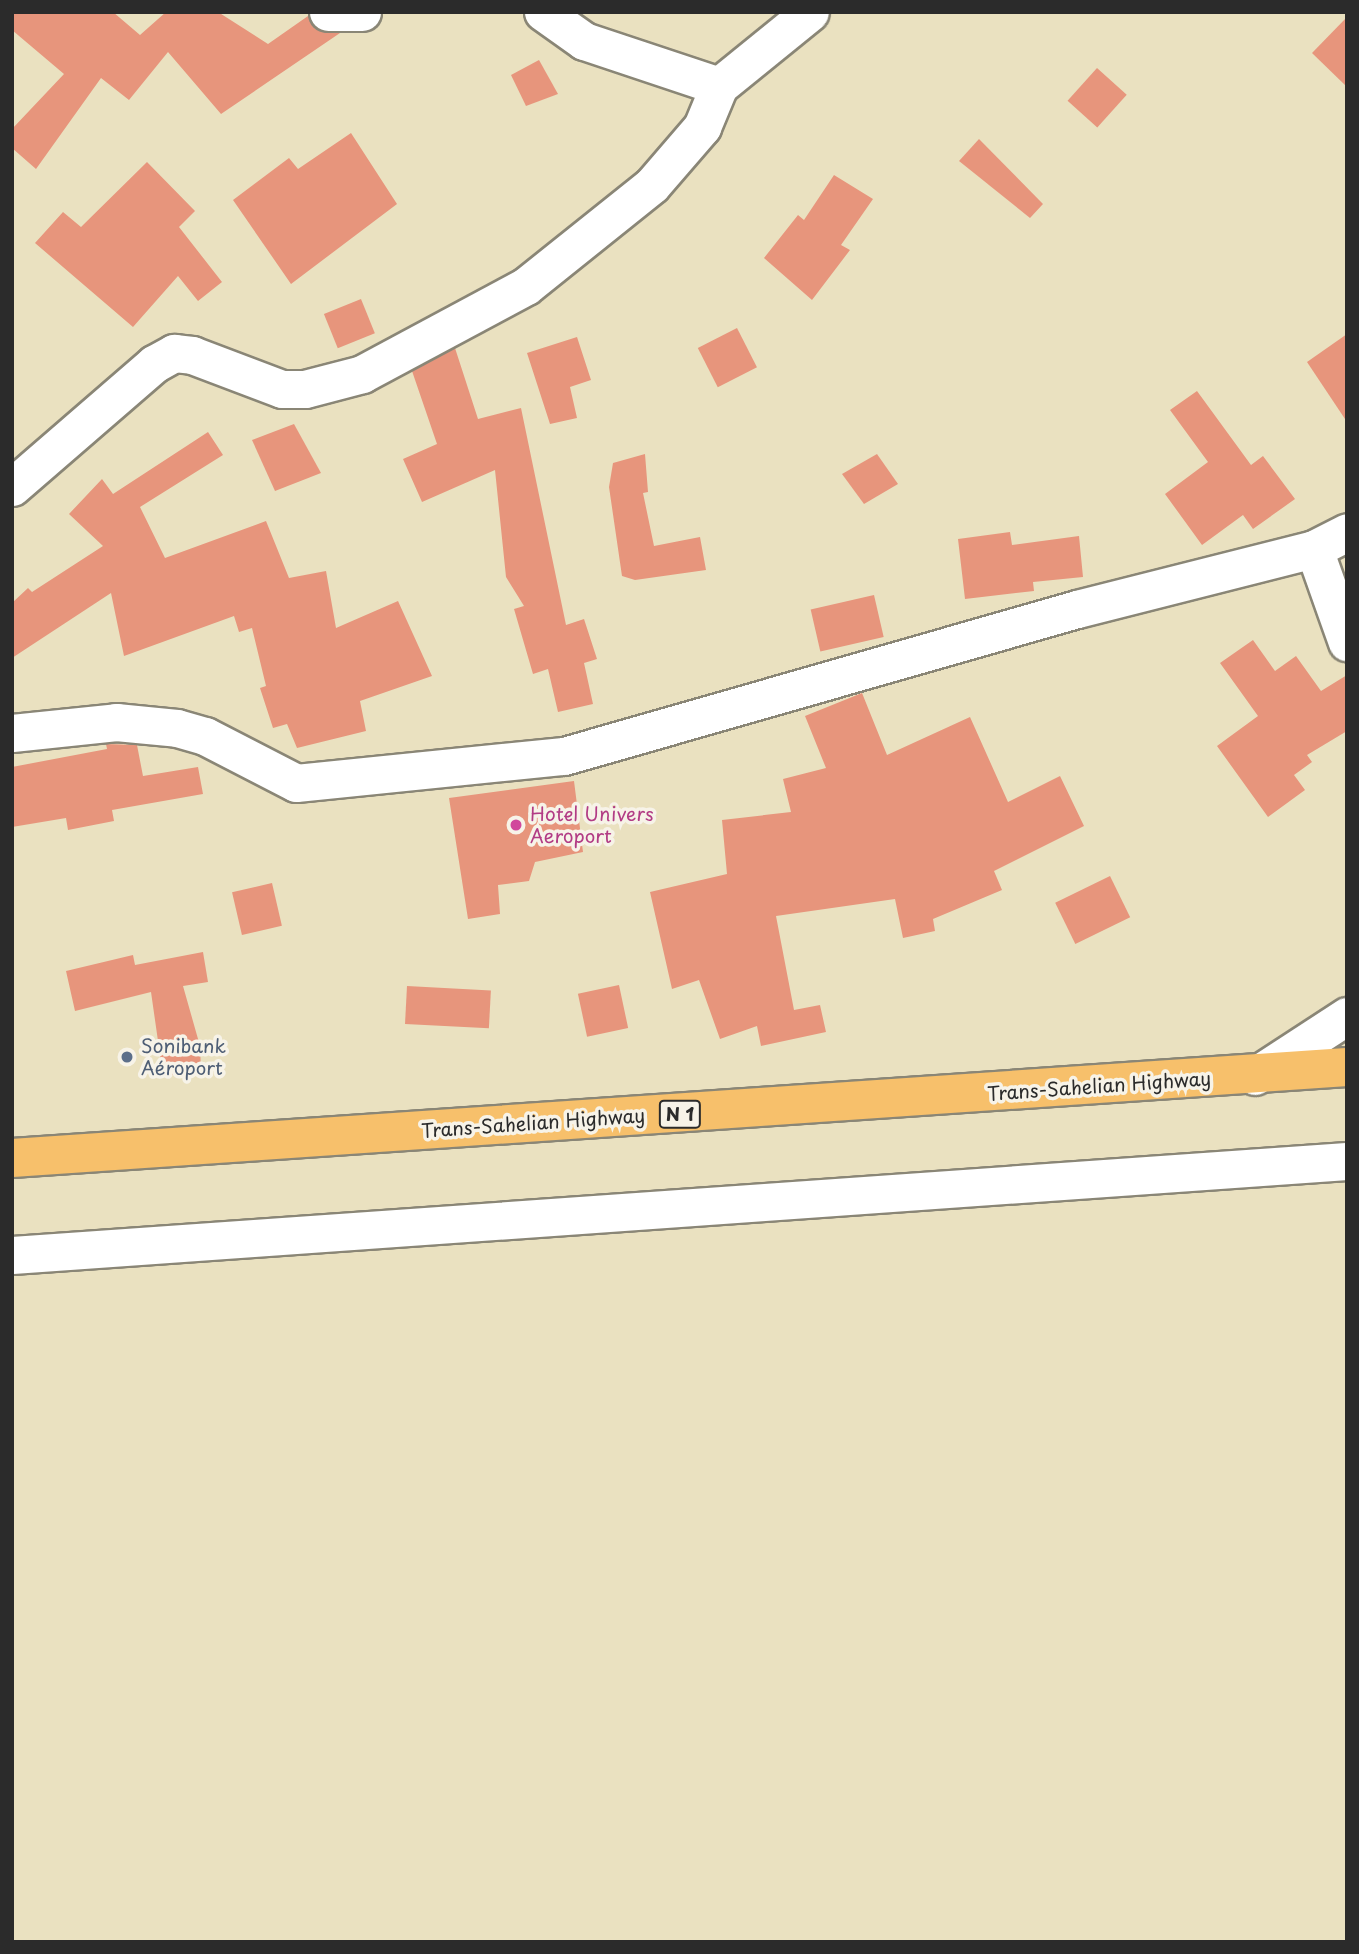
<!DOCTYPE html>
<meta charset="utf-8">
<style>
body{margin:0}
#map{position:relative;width:1359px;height:1954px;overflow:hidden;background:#eae1c0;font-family:"Playpen Sans",sans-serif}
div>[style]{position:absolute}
.building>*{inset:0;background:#e7957c;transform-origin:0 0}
.roads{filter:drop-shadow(2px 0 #8a8676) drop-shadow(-2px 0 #8a8676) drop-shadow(0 2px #8a8676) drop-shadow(0 -2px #8a8676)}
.street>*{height:37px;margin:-18.5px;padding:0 18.5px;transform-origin:18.5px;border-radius:18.5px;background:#fff}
.highway>*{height:38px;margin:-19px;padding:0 19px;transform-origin:19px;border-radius:19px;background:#f7c06b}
.dots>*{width:19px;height:19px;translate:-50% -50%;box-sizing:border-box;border:4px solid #f7f3e8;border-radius:50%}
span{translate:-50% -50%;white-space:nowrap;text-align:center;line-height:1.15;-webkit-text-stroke:7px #f7f3e8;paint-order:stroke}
.shield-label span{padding:2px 5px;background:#f7f3e8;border:2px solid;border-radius:5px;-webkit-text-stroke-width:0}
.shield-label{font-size:18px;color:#2b2b2b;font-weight:700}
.hotel-label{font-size:19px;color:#b23c85}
.left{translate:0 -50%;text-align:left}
.service-label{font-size:19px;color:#4e5e75}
.street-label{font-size:19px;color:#2b2b2b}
.frame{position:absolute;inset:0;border:14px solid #2b2b2b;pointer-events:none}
</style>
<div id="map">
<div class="building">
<i style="clip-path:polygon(12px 12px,113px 12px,140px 35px,166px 12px,218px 12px,268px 44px,308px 16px,318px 30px,340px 33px,221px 114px,168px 52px,129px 100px,101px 78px,36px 169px,12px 148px,12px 129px,64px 74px,12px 30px)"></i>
<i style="clip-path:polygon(1347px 17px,1347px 87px,1312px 53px)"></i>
<i style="clip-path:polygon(539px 60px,558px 94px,526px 106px,511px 75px)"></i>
<i style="left:1097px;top:68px;width:40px;height:44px;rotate:42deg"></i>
<i style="clip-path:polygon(351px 133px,397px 204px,291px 284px,233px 200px,289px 158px,298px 169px)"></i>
<i style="clip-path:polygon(979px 139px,1043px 204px,1030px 218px,959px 161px)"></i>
<i style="clip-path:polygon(147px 162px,195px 211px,179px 227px,222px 282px,198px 301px,178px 276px,133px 327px,35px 243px,63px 212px,81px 227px)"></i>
<i style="clip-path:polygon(834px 175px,873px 199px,841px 245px,850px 250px,812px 300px,764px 258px,798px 215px,804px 220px)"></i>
<i style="left:361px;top:299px;width:37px;height:40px;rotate:68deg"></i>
<i style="left:737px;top:328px;width:44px;height:44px;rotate:63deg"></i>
<i style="clip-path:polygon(1347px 334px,1347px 422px,1307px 362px)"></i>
<i style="clip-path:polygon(577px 337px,591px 380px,570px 387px,577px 418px,550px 424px,527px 353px)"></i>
<i style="clip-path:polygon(455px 348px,478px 419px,521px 408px,566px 625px,584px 619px,597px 659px,584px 663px,593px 704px,558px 712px,548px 669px,533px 674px,514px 609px,524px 606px,506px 577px,495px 470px,422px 502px,403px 459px,437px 444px,412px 371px)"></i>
<i style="clip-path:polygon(1197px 391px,1251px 465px,1263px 456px,1295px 499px,1253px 529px,1243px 515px,1202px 545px,1165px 494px,1208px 462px,1170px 410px)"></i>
<i style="clip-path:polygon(294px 424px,321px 473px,275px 491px,252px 440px)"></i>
<i style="clip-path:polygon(208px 432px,223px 455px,140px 507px,165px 558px,266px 521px,289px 578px,326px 571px,336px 628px,398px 601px,432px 676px,360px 701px,366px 731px,297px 748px,287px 724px,273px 728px,260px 688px,266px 686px,252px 628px,239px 632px,234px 616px,124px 656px,111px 593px,12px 658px,12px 603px,28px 588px,32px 592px,103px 546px,69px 514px,102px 479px,113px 494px)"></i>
<i style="clip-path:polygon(645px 454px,648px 492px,643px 493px,654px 546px,700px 537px,706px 570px,635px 580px,622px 576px,609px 487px,613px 463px)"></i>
<i style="clip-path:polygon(877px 454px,898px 484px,864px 504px,842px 474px)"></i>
<i style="clip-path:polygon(1010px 532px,1012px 545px,1079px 536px,1083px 577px,1033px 582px,1034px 591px,965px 599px,958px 539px)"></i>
<i style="left:874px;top:595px;width:43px;height:65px;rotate:77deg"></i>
<i style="clip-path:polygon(1253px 640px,1275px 671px,1296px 656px,1321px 691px,1347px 675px,1347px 731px,1307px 755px,1312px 762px,1294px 775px,1305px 790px,1268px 817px,1217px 746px,1258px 716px,1220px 663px)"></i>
<i style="clip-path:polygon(862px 693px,887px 755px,970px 717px,1008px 802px,1060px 776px,1084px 826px,994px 871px,1002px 890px,933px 919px,935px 931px,903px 938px,895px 899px,776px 916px,794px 1010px,820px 1005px,826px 1032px,761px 1046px,757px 1026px,720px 1039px,699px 980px,672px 989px,650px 892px,727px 874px,722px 820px,791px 812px,783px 779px,826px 768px,805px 716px)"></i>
<i style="clip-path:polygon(106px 744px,137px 745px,143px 776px,198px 767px,203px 794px,112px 810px,114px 821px,68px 830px,66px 818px,12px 827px,12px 767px,107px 749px)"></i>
<i style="clip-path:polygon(574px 781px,583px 852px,535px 862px,529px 881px,498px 885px,500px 914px,468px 919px,449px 798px)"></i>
<i style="left:1110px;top:876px;width:46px;height:61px;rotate:64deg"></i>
<i style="left:272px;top:883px;width:44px;height:41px;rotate:77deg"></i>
<i style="clip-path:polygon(203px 952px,208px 982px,183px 986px,200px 1046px,201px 1071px,163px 1076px,151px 992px,75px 1011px,66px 971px,133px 955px,135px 965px)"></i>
<i style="left:619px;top:985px;width:44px;height:42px;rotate:78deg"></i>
<i style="left:407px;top:986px;width:84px;height:38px;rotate:3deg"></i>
</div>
<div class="roads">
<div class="street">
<i style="left:328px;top:12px;width:34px"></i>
<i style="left:543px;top:12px;width:50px;rotate:35.3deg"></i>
<i style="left:584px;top:41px;width:142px;rotate:18.4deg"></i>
<i style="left:12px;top:487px;width:188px;rotate:-40.9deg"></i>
<i style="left:154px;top:364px;width:23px;rotate:-29deg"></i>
<i style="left:174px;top:353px;width:18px;rotate:6deg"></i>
<i style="left:192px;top:355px;width:96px;rotate:20.7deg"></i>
<i style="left:282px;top:389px;width:23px"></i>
<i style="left:305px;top:389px;width:59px;rotate:-14.7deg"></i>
<i style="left:362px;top:374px;width:186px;rotate:-28.2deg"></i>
<i style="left:526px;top:286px;width:161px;rotate:-38.7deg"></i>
<i style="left:652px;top:185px;width:77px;rotate:-49.2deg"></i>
<i style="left:702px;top:127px;width:44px;rotate:-67.5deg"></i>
<i style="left:719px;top:86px;width:117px;rotate:-39.1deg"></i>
<i style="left:1314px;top:549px;width:99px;rotate:70.5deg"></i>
<i style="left:12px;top:733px;width:105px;rotate:-6deg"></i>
<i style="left:116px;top:722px;width:61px;rotate:5.6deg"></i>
<i style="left:177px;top:728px;width:29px;rotate:16deg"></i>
<i style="left:205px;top:736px;width:102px;rotate:27.3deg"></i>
<i style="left:296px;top:783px;width:269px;rotate:-5.8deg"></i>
<i style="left:564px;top:756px;width:534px;rotate:-15.99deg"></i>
<i style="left:1077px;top:609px;width:244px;rotate:-14.2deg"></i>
<i style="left:1314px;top:549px;width:37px;rotate:-27deg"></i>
<i style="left:1255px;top:1076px;width:110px;rotate:-33.1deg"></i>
<i style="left:12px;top:1255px;width:1338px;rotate:-4.03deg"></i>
</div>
<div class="highway">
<i style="left:12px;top:1158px;width:1338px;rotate:-3.9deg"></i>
</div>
</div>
<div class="dots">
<i style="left:516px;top:825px;background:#d1479c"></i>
<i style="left:127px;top:1057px;background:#5c6f8a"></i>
</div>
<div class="shield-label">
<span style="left:680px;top:1114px">N 1</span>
</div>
<div class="hotel-label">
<span class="left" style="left:530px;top:825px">Hotel Univers<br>Aeroport</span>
</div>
<div class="service-label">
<span class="left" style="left:141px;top:1057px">Sonibank<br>Aéroport</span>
</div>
<div class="street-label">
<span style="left:1099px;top:1086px;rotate:-4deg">Trans-Sahelian Highway</span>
<span style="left:533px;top:1123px;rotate:-4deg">Trans-Sahelian Highway</span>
</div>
<div class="frame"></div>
</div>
